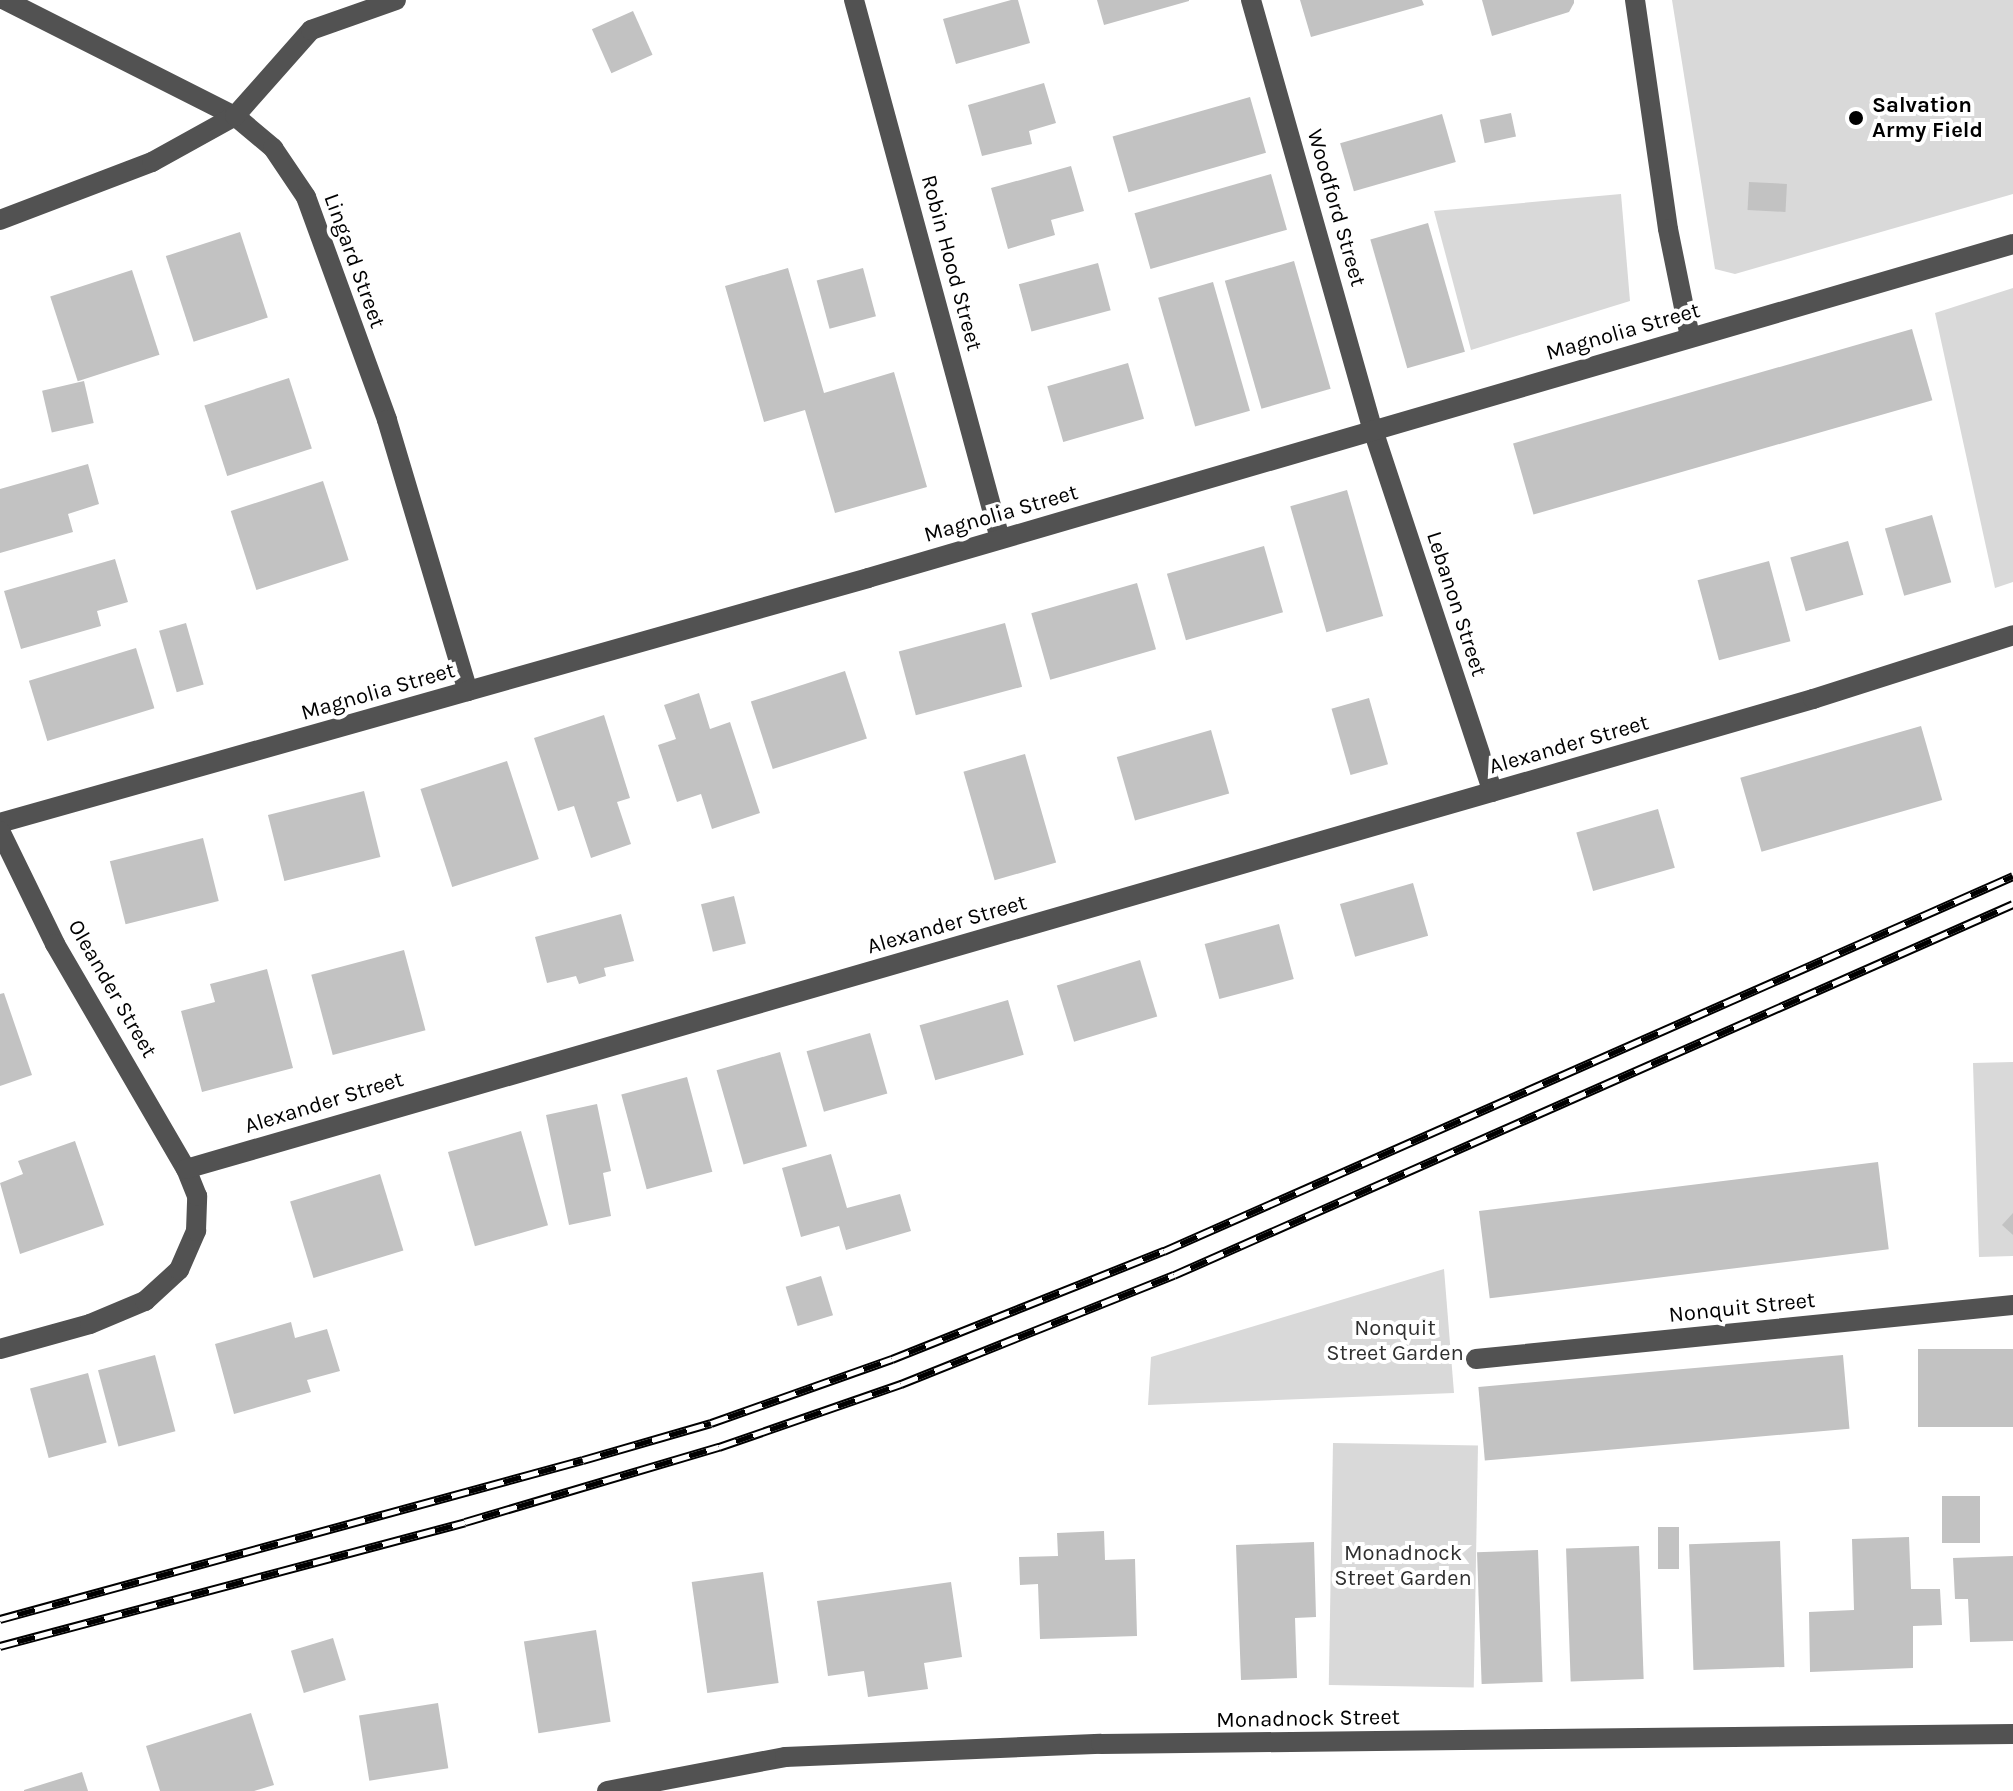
<!DOCTYPE html>
<style>
body{margin:0}
#map{position:relative;width:2013px;height:1791px;overflow:hidden;background:#fff;font-family:Karla,sans-serif}
div>[style]{position:absolute}
.green>*{inset:0;background:#d9d9d9;transform-origin:0 0}
.building>*{inset:0;background:#c2c2c2;transform-origin:0 0}
.minor>*{height:20px;margin:-10px;padding:0 10px;transform-origin:10px;border-radius:10px;background:#525252}
.rail>*{height:9px;margin-top:-4.5px;transform-origin:0;background:repeating-linear-gradient(90deg,#fff 0 18px,#000 0 36px);box-sizing:border-box;border-block:2px solid #000}
.dots>*{width:22px;height:22px;translate:-50% -50%;box-sizing:border-box;border:4px solid #fff;border-radius:50%}
span{translate:-50% -50%;white-space:nowrap;text-align:center;line-height:1.15;-webkit-text-stroke:8px #fff;paint-order:stroke}
.poi-label{font-size:22px;color:#000;font-weight:700}
.left{translate:0 -50%;text-align:left}
.street-label{font-size:22px;color:#000}
.park-label{font-size:22px;color:#303030}
</style>
<div id="map">
<div class="green">
<i style="clip-path:polygon(1672px 0,2013px 0,2013px 194px,1735px 274px,1715px 269px)"></i>
<i style="clip-path:polygon(1621px 194px,1630px 301px,1471px 350px,1434px 211px)"></i>
<i style="clip-path:polygon(2013px 288px,2013px 582px,1995px 588px,1935px 313px)"></i>
<i style="clip-path:polygon(2013px 1062px,2013px 1256px,1979px 1257px,1973px 1063px)"></i>
<i style="clip-path:polygon(1444px 1269px,1454px 1393px,1148px 1405px,1151px 1357px)"></i>
<i style="left:1333px;top:1443px;width:145px;height:242px;rotate:1deg"></i>
</div>
<div class="building">
<i style="clip-path:polygon(1011px 0,1018px 0,1030px 43px,956px 64px,943px 19px)"></i>
<i style="clip-path:polygon(1097px 0,1189px 0,1189px 1px,1104px 25px)"></i>
<i style="clip-path:polygon(1300px 0,1422px 0,1424px 5px,1311px 37px)"></i>
<i style="clip-path:polygon(1482px 0,1574px 0,1574px 3px,1569px 12px,1492px 36px)"></i>
<i style="left:633px;top:11px;width:48px;height:45px;rotate:66deg"></i>
<i style="clip-path:polygon(1044px 83px,1056px 123px,1029px 131px,1032px 144px,982px 156px,968px 105px)"></i>
<i style="left:1250px;top:97px;width:58px;height:143px;rotate:74deg"></i>
<i style="left:1511px;top:113px;width:24px;height:32px;rotate:78deg"></i>
<i style="left:1442px;top:114px;width:50px;height:106px;rotate:74deg"></i>
<i style="clip-path:polygon(1071px 166px,1084px 211px,1051px 220px,1055px 235px,1008px 249px,991px 188px)"></i>
<i style="left:1271px;top:174px;width:58px;height:142px;rotate:74deg"></i>
<i style="left:1749px;top:182px;width:38px;height:28px;rotate:3deg"></i>
<i style="left:1428px;top:223px;width:134px;height:60px;rotate:74deg"></i>
<i style="left:240px;top:232px;width:90px;height:78px;rotate:72deg"></i>
<i style="left:1294px;top:261px;width:133px;height:72px;rotate:74deg"></i>
<i style="left:1098px;top:263px;width:49px;height:82px;rotate:75deg"></i>
<i style="clip-path:polygon(788px 268px,824px 393px,894px 372px,927px 487px,835px 513px,805px 410px,764px 422px,725px 286px)"></i>
<i style="left:863px;top:268px;width:50px;height:48px;rotate:75deg"></i>
<i style="left:132px;top:270px;width:89px;height:86px;rotate:72deg"></i>
<i style="left:1213px;top:282px;width:134px;height:57px;rotate:74deg"></i>
<i style="left:1912px;top:329px;width:74px;height:415px;rotate:74deg"></i>
<i style="left:1128px;top:363px;width:58px;height:84px;rotate:74deg"></i>
<i style="left:289px;top:378px;width:74px;height:89px;rotate:72deg"></i>
<i style="left:84px;top:381px;width:43px;height:43px;rotate:77deg"></i>
<i style="clip-path:polygon(88px 464px,99px 504px,68px 514px,73px 532px,0 553px,0 489px)"></i>
<i style="left:323px;top:481px;width:83px;height:97px;rotate:72deg"></i>
<i style="left:1347px;top:490px;width:131px;height:59px;rotate:74deg"></i>
<i style="left:1932px;top:515px;width:70px;height:49px;rotate:74deg"></i>
<i style="left:1848px;top:541px;width:56px;height:60px;rotate:74deg"></i>
<i style="left:1264px;top:546px;width:69px;height:101px;rotate:74deg"></i>
<i style="clip-path:polygon(115px 559px,128px 602px,97px 611px,101px 626px,21px 649px,4px 591px)"></i>
<i style="left:1769px;top:561px;width:83px;height:74px;rotate:75deg"></i>
<i style="left:1137px;top:583px;width:69px;height:110px;rotate:74deg"></i>
<i style="left:186px;top:623px;width:64px;height:28px;rotate:74deg"></i>
<i style="left:1005px;top:623px;width:66px;height:110px;rotate:75deg"></i>
<i style="left:136px;top:648px;width:63px;height:112px;rotate:73deg"></i>
<i style="left:845px;top:671px;width:71px;height:99px;rotate:72deg"></i>
<i style="clip-path:polygon(699px 693px,710px 729px,730px 722px,760px 813px,712px 829px,701px 794px,677px 802px,658px 745px,676px 739px,664px 705px)"></i>
<i style="left:1369px;top:698px;width:69px;height:39px;rotate:74deg"></i>
<i style="clip-path:polygon(604px 715px,630px 798px,617px 802px,631px 844px,591px 858px,574px 806px,558px 811px,534px 738px)"></i>
<i style="left:1921px;top:726px;width:77px;height:188px;rotate:74deg"></i>
<i style="left:1211px;top:730px;width:66px;height:98px;rotate:74deg"></i>
<i style="left:1025px;top:754px;width:113px;height:64px;rotate:74deg"></i>
<i style="left:507px;top:761px;width:103px;height:91px;rotate:72deg"></i>
<i style="left:364px;top:791px;width:68px;height:99px;rotate:76deg"></i>
<i style="left:1658px;top:809px;width:61px;height:85px;rotate:74deg"></i>
<i style="left:203px;top:838px;width:65px;height:96px;rotate:76deg"></i>
<i style="left:1413px;top:883px;width:55px;height:76px;rotate:74deg"></i>
<i style="left:734px;top:896px;width:49px;height:34px;rotate:76deg"></i>
<i style="clip-path:polygon(621px 914px,634px 961px,604px 968px,606px 976px,579px 984px,576px 976px,547px 983px,535px 937px)"></i>
<i style="left:1279px;top:924px;width:57px;height:77px;rotate:75deg"></i>
<i style="left:404px;top:950px;width:83px;height:96px;rotate:75deg"></i>
<i style="left:1140px;top:960px;width:59px;height:87px;rotate:73deg"></i>
<i style="clip-path:polygon(267px 969px,293px 1068px,202px 1092px,181px 1011px,215px 1002px,210px 984px)"></i>
<i style="clip-path:polygon(4px 993px,32px 1075px,0 1086px,0 994px)"></i>
<i style="left:1008px;top:1000px;width:57px;height:92px;rotate:74deg"></i>
<i style="left:870px;top:1033px;width:63px;height:66px;rotate:74deg"></i>
<i style="left:780px;top:1052px;width:98px;height:66px;rotate:74deg"></i>
<i style="left:687px;top:1077px;width:98px;height:68px;rotate:75deg"></i>
<i style="clip-path:polygon(597px 1104px,611px 1171px,603px 1173px,611px 1216px,569px 1225px,546px 1115px)"></i>
<i style="left:521px;top:1131px;width:98px;height:76px;rotate:74deg"></i>
<i style="clip-path:polygon(75px 1141px,104px 1225px,20px 1254px,0 1183px,23px 1174px,18px 1161px)"></i>
<i style="clip-path:polygon(831px 1154px,847px 1208px,900px 1194px,911px 1231px,846px 1250px,839px 1226px,801px 1237px,782px 1168px)"></i>
<i style="left:1878px;top:1162px;width:88px;height:402px;rotate:83deg"></i>
<i style="left:380px;top:1174px;width:80px;height:94px;rotate:73deg"></i>
<i style="clip-path:polygon(2013px 1213px,2013px 1235px,2002px 1225px)"></i>
<i style="left:821px;top:1276px;width:41px;height:37px;rotate:73deg"></i>
<i style="clip-path:polygon(291px 1322px,295px 1338px,327px 1329px,340px 1371px,307px 1380px,311px 1392px,234px 1414px,215px 1344px)"></i>
<i style="left:2013px;top:1349px;width:78px;height:95px;rotate:90deg"></i>
<i style="left:155px;top:1355px;width:79px;height:59px;rotate:75deg"></i>
<i style="left:1843px;top:1355px;width:74px;height:366px;rotate:85deg"></i>
<i style="left:88px;top:1373px;width:72px;height:60px;rotate:75deg"></i>
<i style="left:1942px;top:1496px;width:38px;height:47px"></i>
<i style="left:1658px;top:1527px;width:21px;height:42px"></i>
<i style="clip-path:polygon(1104px 1531px,1105px 1560px,1135px 1559px,1137px 1636px,1040px 1639px,1038px 1584px,1020px 1585px,1019px 1557px,1058px 1556px,1057px 1533px)"></i>
<i style="clip-path:polygon(1909px 1537px,1911px 1589px,1940px 1589px,1942px 1625px,1913px 1626px,1913px 1668px,1810px 1672px,1809px 1612px,1854px 1610px,1852px 1539px)"></i>
<i style="left:1780px;top:1541px;width:126px;height:91px;rotate:88deg"></i>
<i style="clip-path:polygon(1314px 1542px,1316px 1617px,1295px 1618px,1297px 1678px,1241px 1680px,1236px 1545px)"></i>
<i style="left:1639px;top:1546px;width:133px;height:73px;rotate:88deg"></i>
<i style="left:1538px;top:1550px;width:132px;height:61px;rotate:88deg"></i>
<i style="clip-path:polygon(2013px 1556px,2013px 1641px,1970px 1642px,1968px 1599px,1955px 1599px,1953px 1558px)"></i>
<i style="left:763px;top:1572px;width:112px;height:72px;rotate:82deg"></i>
<i style="clip-path:polygon(951px 1582px,962px 1657px,924px 1663px,928px 1689px,868px 1697px,864px 1671px,828px 1676px,817px 1601px)"></i>
<i style="left:596px;top:1630px;width:93px;height:73px;rotate:81deg"></i>
<i style="left:333px;top:1638px;width:44px;height:44px;rotate:73deg"></i>
<i style="left:438px;top:1703px;width:66px;height:80px;rotate:81deg"></i>
<i style="clip-path:polygon(251px 1713px,274px 1785px,254px 1791px,160px 1791px,146px 1746px)"></i>
<i style="clip-path:polygon(82px 1772px,88px 1791px,24px 1791px,24px 1790px)"></i>
</div>
<div class="minor">
<i style="left:5px;top:0;width:258px;rotate:26.8deg"></i>
<i style="left:235px;top:116px;width:50px;rotate:40.1deg"></i>
<i style="left:273px;top:148px;width:59px;rotate:56deg"></i>
<i style="left:306px;top:197px;width:237px;rotate:70deg"></i>
<i style="left:387px;top:420px;width:283px;rotate:73.4deg"></i>
<i style="left:854px;top:0;width:558px;rotate:74.84deg"></i>
<i style="left:1251px;top:0;width:447px;rotate:74.2deg"></i>
<i style="left:1373px;top:430px;width:381px;rotate:71.7deg"></i>
<i style="left:1635px;top:0;width:231px;rotate:81.8deg"></i>
<i style="left:1668px;top:229px;width:110px;rotate:78.5deg"></i>
<i style="left:0;top:220px;width:163px;rotate:-20.9deg"></i>
<i style="left:152px;top:162px;width:95px;rotate:-29deg"></i>
<i style="left:235px;top:116px;width:115px;rotate:-48.5deg"></i>
<i style="left:311px;top:30px;width:90px;rotate:-19.4deg"></i>
<i style="left:0;top:823px;width:902px;rotate:-15.76deg"></i>
<i style="left:868px;top:578px;width:1193px;rotate:-16.26deg"></i>
<i style="left:0;top:831px;width:126px;rotate:64deg"></i>
<i style="left:55px;top:944px;width:260px;rotate:59.8deg"></i>
<i style="left:0;top:1349px;width:93px;rotate:-15.5deg"></i>
<i style="left:90px;top:1324px;width:60px;rotate:-22.7deg"></i>
<i style="left:145px;top:1301px;width:46px;rotate:-42.4deg"></i>
<i style="left:179px;top:1270px;width:43px;rotate:-66.4deg"></i>
<i style="left:196px;top:1231px;width:35px;rotate:-88deg"></i>
<i style="left:197px;top:1196px;width:29px;rotate:-112deg"></i>
<i style="left:186px;top:1169px;width:1694px;rotate:-16.11deg"></i>
<i style="left:1813px;top:699px;width:210px;rotate:-17.7deg"></i>
<i style="left:1476px;top:1359px;width:540px;rotate:-5.74deg"></i>
<i style="left:607px;top:1791px;width:181px;rotate:-10.8deg"></i>
<i style="left:785px;top:1757px;width:316px;rotate:-2.4deg"></i>
<i style="left:1101px;top:1744px;width:912px;rotate:-0.63deg"></i>
</div>
<div class="rail">
<i style="left:0;top:1619px;width:604px;rotate:-15.26deg"></i>
<i style="left:583px;top:1460px;width:133px;rotate:-16.1deg"></i>
<i style="left:711px;top:1423px;width:192px;rotate:-19.5deg"></i>
<i style="left:892px;top:1359px;width:293px;rotate:-21.7deg"></i>
<i style="left:1164px;top:1251px;width:928px;rotate:-23.83deg"></i>
<i style="left:0;top:1646px;width:481px;rotate:-14.9deg"></i>
<i style="left:465px;top:1522px;width:265px;rotate:-16.5deg"></i>
<i style="left:719px;top:1447px;width:193px;rotate:-19.1deg"></i>
<i style="left:901px;top:1384px;width:294px;rotate:-21.8deg"></i>
<i style="left:1174px;top:1275px;width:917px;rotate:-23.85deg"></i>
</div>
<div class="dots">
<i style="left:1856px;top:118px;background:#000"></i>
</div>
<div class="poi-label">
<span class="left" style="left:1872px;top:118px">Salvation<br>Army Field</span>
</div>
<div class="street-label">
<span style="left:1336px;top:208px;rotate:74deg">Woodford Street</span>
<span style="left:354px;top:261px;rotate:70deg">Lingard Street</span>
<span style="left:951px;top:263px;rotate:75deg">Robin Hood Street</span>
<span style="left:1623px;top:332px;rotate:-16deg">Magnolia Street</span>
<span style="left:1001px;top:514px;rotate:-16deg">Magnolia Street</span>
<span style="left:1456px;top:604px;rotate:72deg">Lebanon Street</span>
<span style="left:378px;top:692px;rotate:-16deg">Magnolia Street</span>
<span style="left:1569px;top:745px;rotate:-16deg">Alexander Street</span>
<span style="left:947px;top:925px;rotate:-16deg">Alexander Street</span>
<span style="left:112px;top:989px;rotate:60deg">Oleander Street</span>
<span style="left:324px;top:1103px;rotate:-17deg">Alexander Street</span>
<span style="left:1742px;top:1308px;rotate:-6deg">Nonquit Street</span>
<span style="left:1308px;top:1719px;rotate:-1deg">Monadnock Street</span>
</div>
<div class="park-label">
<span style="left:1395px;top:1341px">Nonquit<br>Street Garden</span>
<span style="left:1403px;top:1566px">Monadnock<br>Street Garden</span>
</div>
</div>
